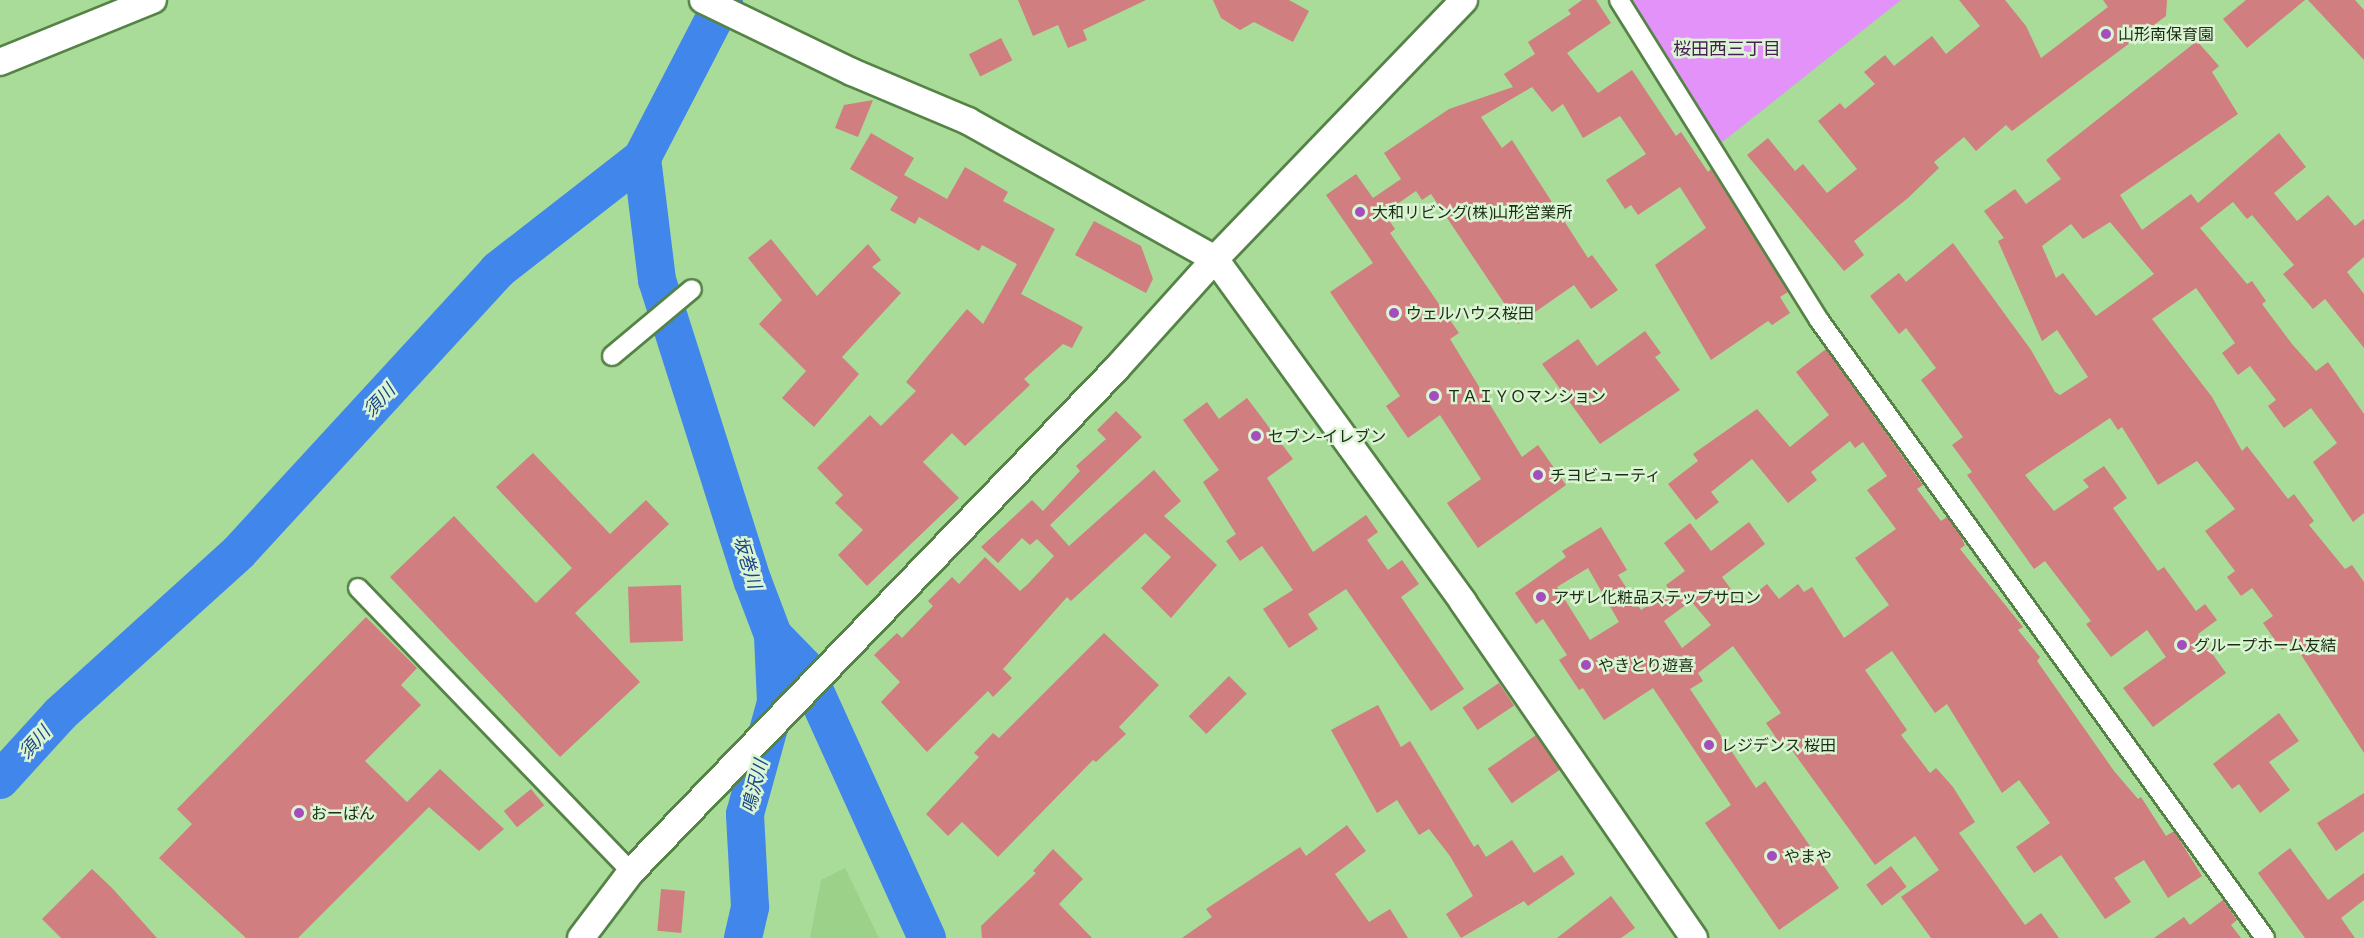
<!DOCTYPE html>
<meta charset="utf-8">
<style>
body{margin:0}
#map{position:relative;width:2364px;height:938px;overflow:hidden;background:#a9db99;font-family:Barlow,"Noto Sans JP",sans-serif}
div>[style]{position:absolute}
.built>*{inset:0;background:#9bd189}
.green>*{inset:0;background:#e292f9}
.river>*{height:38px;margin:-19px;padding:0 19px;transform-origin:19px;border-radius:19px;background:#4186ea}
.building>*{inset:0;background:#d07e80;transform-origin:0 0}
.roads{filter:drop-shadow(2px 0 #558346) drop-shadow(-2px 0 #558346) drop-shadow(0 2px #558346) drop-shadow(0 -2px #558346)}
.street>*{height:18px;margin:-9px;padding:0 9px;transform-origin:9px;border-radius:9px;background:#fff}
.secondary>*{height:26px;margin:-13px;padding:0 13px;transform-origin:13px;border-radius:13px;background:#fff}
.dots>*{width:16px;height:16px;translate:-50% -50%;box-sizing:border-box;border:3px solid #dbf4d3;border-radius:50%}
span{translate:-50% -50%;white-space:nowrap;text-align:center;line-height:1.15;-webkit-text-stroke:5px #dbf4d3;paint-order:stroke}
.poi-label{font-size:16px;color:#1a2d14}
.left{translate:0 -50%;text-align:left}
.neighbourhood-label{font-size:18px;color:#481f54}
.water-label{font-size:18px;color:#184585;font-style:italic}
</style>
<div id="map">
<div class="built">
<i style="clip-path:polygon(845px 868px,879px 938px,810px 938px,821px 880px)"></i>
</div>
<div class="green">
<i style="clip-path:polygon(1631px 0,1901px 0,1721px 143px)"></i>
</div>
<div class="river">
<i style="left:642px;top:158px;width:123px;rotate:83deg"></i>
<i style="left:657px;top:280px;width:317px;rotate:72.4deg"></i>
<i style="left:753px;top:582px;width:57px;rotate:69.3deg"></i>
<i style="left:773px;top:635px;width:45px;rotate:45.9deg"></i>
<i style="left:804px;top:667px;width:298px;rotate:65.6deg"></i>
<i style="left:0;top:780px;width:89px;rotate:-47.7deg"></i>
<i style="left:60px;top:714px;width:241px;rotate:-42.1deg"></i>
<i style="left:239px;top:552px;width:383px;rotate:-47.4deg"></i>
<i style="left:498px;top:270px;width:182px;rotate:-37.9deg"></i>
<i style="left:642px;top:158px;width:178px;rotate:-62.6deg"></i>
<i style="left:743px;top:938px;width:32px;rotate:-77deg"></i>
<i style="left:750px;top:907px;width:93px;rotate:-93.1deg"></i>
<i style="left:745px;top:814px;width:116px;rotate:-74.5deg"></i>
<i style="left:776px;top:702px;width:67px;rotate:-92.6deg"></i>
</div>
<div class="building">
<i style="clip-path:polygon(1018px 0,1146px 0,1083px 30px,1087px 40px,1068px 48px,1058px 25px,1033px 36px)"></i>
<i style="clip-path:polygon(1213px 0,1289px 0,1309px 11px,1293px 42px,1254px 22px,1240px 30px,1221px 18px)"></i>
<i style="clip-path:polygon(1582px 0,1596px 0,1611px 23px,1567px 53px,1598px 93px,1632px 70px,1676px 136px,1681px 132px,1708px 172px,1711px 169px,1788px 292px,1780px 297px,1790px 313px,1772px 325px,1768px 321px,1711px 360px,1655px 265px,1706px 228px,1680px 187px,1638px 215px,1631px 205px,1625px 209px,1606px 180px,1646px 154px,1620px 116px,1583px 138px,1563px 104px,1552px 112px,1532px 87px,1481px 117px,1502px 148px,1512px 140px,1588px 258px,1592px 255px,1618px 290px,1591px 309px,1574px 285px,1518px 324px,1431px 194px,1422px 200px,1416px 191px,1384px 213px,1395px 229px,1390px 233px,1459px 333px,1450px 339px,1522px 457px,1538px 445px,1566px 485px,1478px 548px,1447px 503px,1481px 479px,1440px 415px,1408px 438px,1386px 406px,1400px 396px,1330px 292px,1373px 263px,1326px 195px,1356px 174px,1373px 198px,1401px 179px,1384px 153px,1449px 109px,1513px 87px,1504px 74px,1535px 54px,1528px 42px,1571px 14px,1568px 10px)"></i>
<i style="clip-path:polygon(1959px 0,2005px 0,2026px 26px,2041px 58px,2108px 7px,2103px 0,2167px 0,2166px 16px,2012px 131px,2006px 125px,1976px 151px,1964px 137px,1934px 162px,1939px 168px,1908px 198px,1854px 241px,1864px 255px,1844px 271px,1747px 155px,1768px 138px,1795px 171px,1803px 164px,1827px 193px,1857px 169px,1818px 121px,1840px 103px,1845px 109px,1875px 84px,1864px 72px,1885px 55px,1894px 66px,1932px 36px,1946px 54px,1980px 26px)"></i>
<i style="clip-path:polygon(2246px 0,2305px 0,2247px 48px,2223px 19px)"></i>
<i style="clip-path:polygon(2308px 0,2355px 0,2364px 10px,2364px 60px)"></i>
<i style="left:1001px;top:38px;width:25px;height:36px;rotate:63deg"></i>
<i style="clip-path:polygon(evenodd,2197px 41px,2219px 66px,2212px 72px,2238px 114px,2120px 195px,2142px 230px,2191px 194px,2198px 203px,2279px 133px,2306px 167px,2274px 193px,2297px 221px,2328px 195px,2355px 226px,2364px 219px,2364px 257px,2347px 272px,2364px 294px,2364px 348px,2325px 299px,2313px 309px,2283px 274px,2294px 265px,2252px 215px,2247px 219px,2233px 202px,2200px 228px,2247px 284px,2252px 281px,2266px 301px,2262px 304px,2292px 344px,2316px 371px,2328px 362px,2364px 414px,2364px 513px,2353px 522px,2313px 462px,2337px 443px,2311px 408px,2284px 428px,2268px 406px,2276px 400px,2250px 366px,2238px 375px,2222px 353px,2235px 343px,2196px 288px,2152px 319px,2212px 397px,2242px 451px,2247px 446px,2288px 499px,2294px 494px,2314px 521px,2309px 525px,2345px 569px,2352px 565px,2364px 582px,2364px 753px,2293px 642px,2282px 650px,2263px 623px,2273px 616px,2252px 588px,2241px 596px,2227px 577px,2235px 571px,2205px 531px,2235px 509px,2197px 461px,2158px 485px,2122px 427px,2118px 430px,2110px 418px,2025px 475px,2054px 511px,2089px 487px,2083px 480px,2104px 466px,2127px 498px,2113px 508px,2158px 571px,2164px 567px,2196px 611px,2205px 604px,2217px 620px,2198px 634px,2226px 673px,2153px 727px,2123px 688px,2166px 657px,2147px 630px,2111px 657px,2086px 624px,2091px 621px,2045px 561px,2034px 569px,1967px 475px,1972px 472px,1952px 445px,1963px 437px,1921px 380px,1936px 368px,1906px 328px,1899px 334px,1870px 296px,1899px 273px,1906px 282px,1953px 243px,2031px 350px,2055px 392px,2060px 395px,2088px 377px,2057px 330px,2042px 341px,1998px 241px,2004px 238px,1984px 211px,2015px 189px,2026px 204px,2061px 179px,2046px 160px,2197px 41px,2110px 222px,2154px 274px,2096px 316px,2063px 273px,2056px 278px,2042px 246px,2071px 224px,2083px 239px,2110px 222px)"></i>
<i style="clip-path:polygon(873px 100px,858px 137px,835px 128px,844px 105px)"></i>
<i style="clip-path:polygon(871px 133px,914px 158px,904px 175px,947px 199px,965px 167px,1008px 192px,1003px 201px,1055px 229px,1021px 294px,1083px 327px,1072px 348px,1063px 344px,1024px 379px,1030px 385px,965px 446px,952px 433px,923px 462px,959px 498px,867px 586px,838px 555px,863px 530px,835px 503px,843px 495px,817px 468px,870px 415px,881px 426px,916px 391px,906px 382px,967px 309px,983px 324px,1017px 264px,982px 245px,979px 251px,919px 217px,915px 224px,890px 210px,898px 197px,850px 169px)"></i>
<i style="clip-path:polygon(1094px 221px,1141px 246px,1153px 279px,1146px 293px,1075px 255px)"></i>
<i style="clip-path:polygon(771px 239px,817px 296px,868px 244px,881px 260px,872px 267px,901px 293px,842px 357px,859px 374px,814px 427px,782px 398px,806px 371px,759px 324px,782px 300px,748px 258px)"></i>
<i style="clip-path:polygon(1645px 331px,1661px 353px,1655px 357px,1680px 390px,1600px 444px,1542px 364px,1578px 339px,1597px 366px)"></i>
<i style="clip-path:polygon(evenodd,1826px 349px,1923px 485px,1917px 489px,1941px 521px,1947px 517px,1958px 531px,1965px 545px,1960px 549px,2023px 627px,2018px 630px,2040px 657px,2037px 661px,2114px 771px,2138px 799px,2141px 797px,2166px 836px,2174px 831px,2202px 876px,2168px 898px,2144px 860px,2114px 878px,2131px 902px,2105px 919px,2061px 855px,2034px 873px,2016px 847px,2050px 823px,2019px 780px,2002px 793px,1947px 704px,1935px 713px,1892px 651px,1865px 670px,1907px 730px,1901px 735px,1930px 773px,1936px 768px,1953px 787px,1975px 822px,1959px 833px,2025px 925px,2041px 913px,2059px 938px,1931px 938px,1901px 897px,1939px 870px,1915px 836px,1875px 865px,1786px 742px,1781px 745px,1766px 723px,1781px 713px,1733px 646px,1698px 673px,1703px 681px,1690px 689px,1756px 788px,1765px 781px,1839px 888px,1779px 930px,1705px 823px,1731px 805px,1653px 688px,1604px 720px,1583px 688px,1579px 690px,1559px 660px,1567px 655px,1543px 619px,1536px 624px,1515px 593px,1566px 557px,1562px 551px,1601px 527px,1627px 570px,1618px 575px,1641px 610px,1670px 591px,1666px 585px,1685px 571px,1664px 543px,1690px 523px,1711px 551px,1749px 522px,1765px 544px,1722px 577px,1742px 604px,1767px 584px,1779px 599px,1798px 584px,1804px 592px,1812px 587px,1844px 638px,1889px 605px,1855px 558px,1896px 529px,1867px 490px,1887px 476px,1863px 442px,1855px 448px,1850px 441px,1811px 472px,1817px 480px,1788px 503px,1752px 459px,1711px 492px,1719px 502px,1696px 520px,1668px 484px,1698px 461px,1693px 454px,1757px 409px,1790px 447px,1829px 415px,1796px 372px,1826px 349px,1588px 568px,1619px 622px,1590px 640px,1557px 587px,1588px 568px,1826px 349px,1691px 601px,1711px 625px,1682px 648px,1664px 621px,1691px 601px)"></i>
<i style="clip-path:polygon(1247px 398px,1293px 459px,1267px 478px,1313px 552px,1366px 515px,1378px 532px,1367px 540px,1388px 570px,1402px 560px,1419px 584px,1401px 597px,1464px 689px,1431px 711px,1346px 589px,1308px 614px,1318px 629px,1289px 648px,1263px 609px,1293px 590px,1262px 546px,1240px 561px,1226px 541px,1236px 534px,1203px 482px,1219px 470px,1183px 420px,1207px 402px,1219px 419px)"></i>
<i style="clip-path:polygon(1116px 411px,1142px 437px,1050px 525px,1069px 546px,1154px 470px,1181px 501px,1164px 516px,1217px 565px,1171px 618px,1141px 588px,1171px 557px,1145px 533px,1071px 601px,1067px 597px,1003px 669px,1012px 678px,993px 697px,988px 691px,927px 752px,881px 702px,900px 682px,874px 655px,897px 633px,902px 638px,933px 606px,928px 601px,952px 577px,959px 584px,985px 557px,1020px 591px,1027px 585px,1054px 556px,1037px 539px,1030px 545px,1022px 538px,998px 563px,981px 547px,1032px 500px,1043px 511px,1080px 471px,1076px 466px,1106px 439px,1097px 430px)"></i>
<i style="clip-path:polygon(533px 453px,610px 534px,646px 500px,669px 524px,575px 613px,640px 682px,560px 757px,390px 577px,454px 516px,536px 603px,572px 568px,496px 487px)"></i>
<i style="left:681px;top:585px;width:56px;height:53px;rotate:88deg"></i>
<i style="clip-path:polygon(366px 617px,417px 668px,401px 685px,421px 705px,365px 761px,407px 802px,440px 769px,504px 829px,479px 851px,429px 807px,298px 938px,246px 938px,159px 858px,192px 824px,177px 809px)"></i>
<i style="clip-path:polygon(1104px 633px,1159px 685px,1119px 727px,1126px 734px,1096px 762px,1093px 760px,998px 857px,962px 822px,948px 836px,926px 814px,979px 757px,974px 753px,993px 733px,999px 738px)"></i>
<i style="left:1229px;top:676px;width:25px;height:57px;rotate:45deg"></i>
<i style="left:1499px;top:683px;width:27px;height:44px;rotate:56deg"></i>
<i style="clip-path:polygon(1378px 705px,1401px 747px,1410px 741px,1474px 847px,1478px 844px,1486px 857px,1512px 840px,1534px 873px,1562px 855px,1575px 874px,1528px 906px,1524px 901px,1461px 938px,1446px 914px,1473px 896px,1450px 856px,1429px 829px,1419px 835px,1397px 800px,1377px 813px,1331px 730px)"></i>
<i style="clip-path:polygon(2279px 713px,2299px 741px,2269px 762px,2290px 790px,2260px 813px,2239px 784px,2232px 789px,2213px 764px)"></i>
<i style="left:1536px;top:735px;width:42px;height:59px;rotate:55deg"></i>
<i style="left:531px;top:789px;width:21px;height:35px;rotate:51deg"></i>
<i style="clip-path:polygon(2364px 793px,2364px 831px,2336px 851px,2317px 823px)"></i>
<i style="clip-path:polygon(1347px 825px,1366px 851px,1335px 874px,1369px 922px,1390px 909px,1408px 938px,1182px 938px,1212px 917px,1206px 909px,1300px 847px,1306px 856px)"></i>
<i style="clip-path:polygon(2290px 848px,2328px 900px,2364px 873px,2364px 900px,2341px 918px,2355px 938px,2305px 938px,2297px 927px,2258px 873px)"></i>
<i style="clip-path:polygon(1053px 849px,1083px 879px,1059px 904px,1092px 938px,982px 938px,981px 926px,1036px 873px,1033px 871px)"></i>
<i style="left:1891px;top:866px;width:26px;height:31px;rotate:53deg"></i>
<i style="clip-path:polygon(92px 869px,112px 888px,157px 938px,61px 938px,42px 919px)"></i>
<i style="left:661px;top:889px;width:24px;height:42px;rotate:5deg"></i>
<i style="clip-path:polygon(1611px 896px,1635px 928px,1621px 938px,1557px 938px)"></i>
<i style="clip-path:polygon(2223px 900px,2237px 920px,2231px 925px,2241px 938px,2154px 938px,2184px 917px,2190px 925px)"></i>
</div>
<div class="roads">
<div class="street">
<i style="left:1619px;top:0;width:377px;rotate:58deg"></i>
<i style="left:1819px;top:320px;width:762px;rotate:54.18deg"></i>
<i style="left:612px;top:356px;width:104px;rotate:-39.9deg"></i>
<i style="left:358px;top:588px;width:394px;rotate:46.1deg"></i>
</div>
<div class="secondary">
<i style="left:703px;top:0;width:165px;rotate:25.8deg"></i>
<i style="left:852px;top:72px;width:126px;rotate:22.9deg"></i>
<i style="left:968px;top:121px;width:283px;rotate:29.2deg"></i>
<i style="left:1215px;top:259px;width:423px;rotate:54.1deg"></i>
<i style="left:1463px;top:602px;width:408px;rotate:55.5deg"></i>
<i style="left:0;top:62px;width:165px;rotate:-22.1deg"></i>
<i style="left:581px;top:938px;width:83px;rotate:-52.9deg"></i>
<i style="left:631px;top:872px;width:699px;rotate:-46.04deg"></i>
<i style="left:1116px;top:369px;width:148px;rotate:-48deg"></i>
<i style="left:1215px;top:259px;width:359px;rotate:-46.1deg"></i>
</div>
</div>
<div class="dots">
<i style="left:2106px;top:34px;background:#a34ebc"></i>
<i style="left:1360px;top:212px;background:#a34ebc"></i>
<i style="left:1394px;top:313px;background:#a34ebc"></i>
<i style="left:1434px;top:396px;background:#a34ebc"></i>
<i style="left:1256px;top:436px;background:#a34ebc"></i>
<i style="left:1538px;top:475px;background:#a34ebc"></i>
<i style="left:1541px;top:597px;background:#a34ebc"></i>
<i style="left:2182px;top:645px;background:#a34ebc"></i>
<i style="left:1586px;top:665px;background:#a34ebc"></i>
<i style="left:1709px;top:745px;background:#a34ebc"></i>
<i style="left:299px;top:813px;background:#a34ebc"></i>
<i style="left:1772px;top:856px;background:#a34ebc"></i>
</div>
<div class="poi-label">
<span class="left" style="left:2118px;top:34px">山形南保育園</span>
<span class="left" style="left:1372px;top:212px">大和リビング(株)山形営業所</span>
<span class="left" style="left:1406px;top:313px">ウェルハウス桜田</span>
<span class="left" style="left:1446px;top:396px">ＴＡＩＹＯマンション</span>
<span class="left" style="left:1268px;top:436px">セブン-イレブン</span>
<span class="left" style="left:1550px;top:475px">チヨビューティ</span>
<span class="left" style="left:1553px;top:597px">アザレ化粧品ステップサロン</span>
<span class="left" style="left:2194px;top:645px">グループホーム友結</span>
<span class="left" style="left:1598px;top:665px">やきとり遊喜</span>
<span class="left" style="left:1721px;top:745px">レジデンス 桜田</span>
<span class="left" style="left:311px;top:813px">おーばん</span>
<span class="left" style="left:1784px;top:856px">やまや</span>
</div>
<div class="neighbourhood-label">
<span style="left:1727px;top:48px">桜田西三丁目</span>
</div>
<div class="water-label">
<span style="left:379px;top:400px;rotate:-47deg">須川</span>
<span style="left:748px;top:562px;rotate:73deg">坂巻川</span>
<span style="left:34px;top:742px;rotate:-48deg">須川</span>
<span style="left:754px;top:786px;rotate:-76deg">鳴沢川</span>
</div>
</div>
